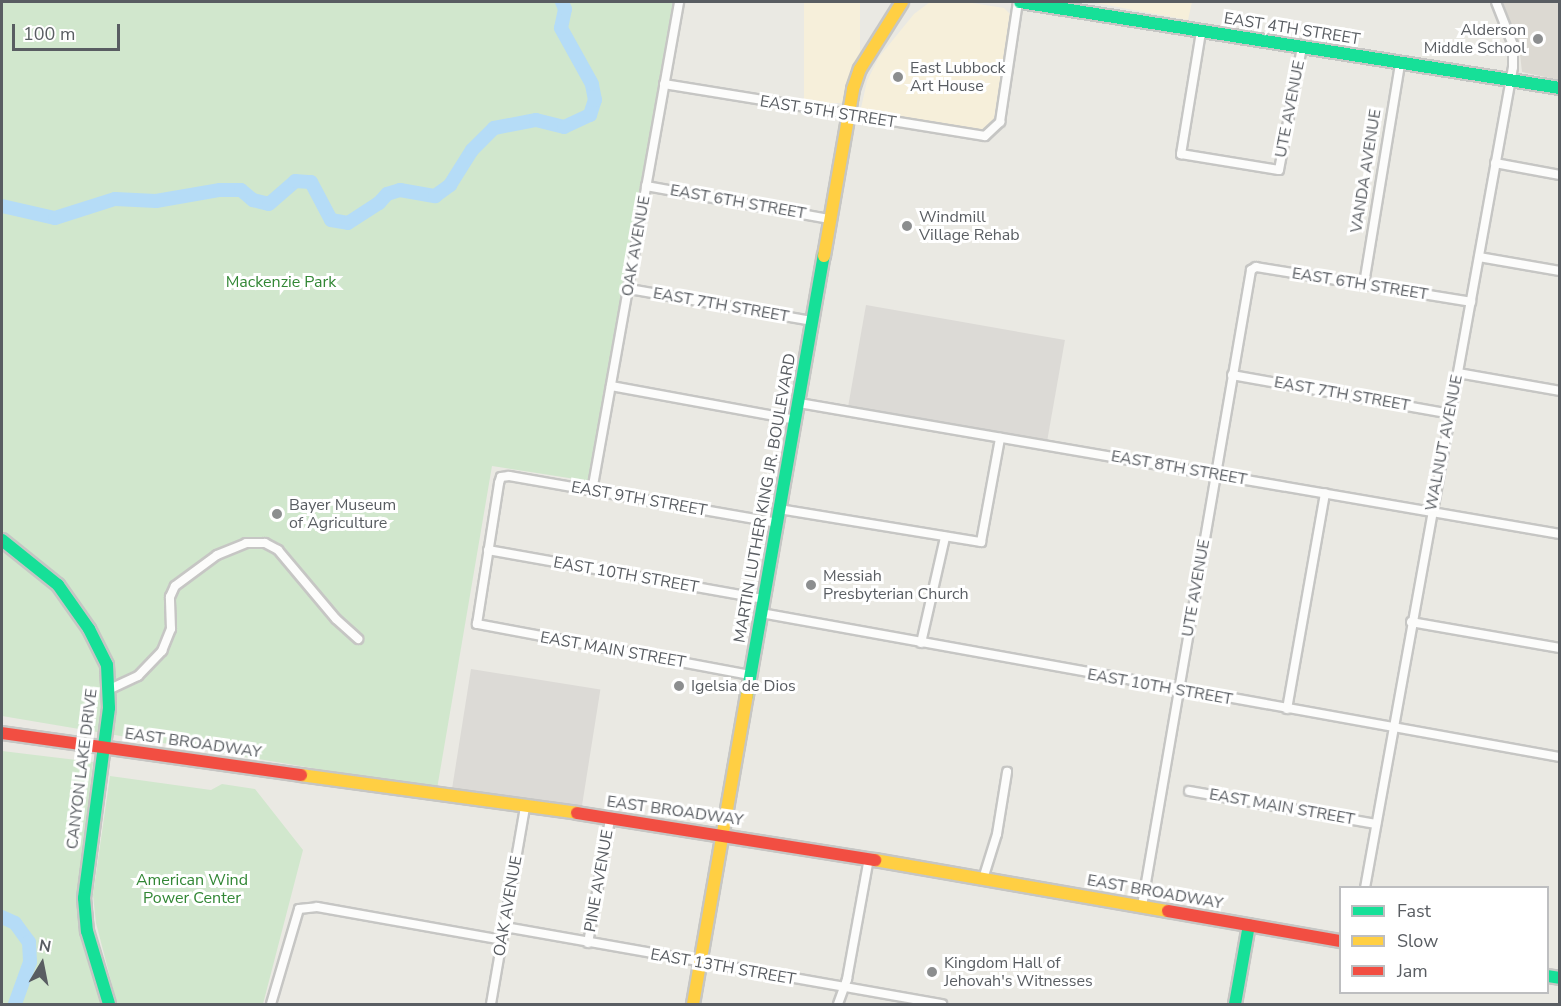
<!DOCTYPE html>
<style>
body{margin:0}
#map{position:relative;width:1561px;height:1006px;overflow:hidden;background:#eae9e3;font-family:"Nunito Sans",sans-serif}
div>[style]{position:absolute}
.commercial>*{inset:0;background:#f6efda;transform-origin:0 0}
.industrial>*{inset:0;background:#dcdad6;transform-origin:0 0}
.education>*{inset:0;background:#dcd9d2}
.green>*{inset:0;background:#d1e7cd}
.river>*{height:14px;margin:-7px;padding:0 7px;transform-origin:7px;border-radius:7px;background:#b5dcf7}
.roads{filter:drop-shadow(2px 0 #c6c6c4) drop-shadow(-2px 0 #c6c6c4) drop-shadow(0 2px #c6c6c4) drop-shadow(0 -2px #c6c6c4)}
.street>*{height:8px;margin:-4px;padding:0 4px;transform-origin:4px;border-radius:4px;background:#fcfcfb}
.fast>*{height:12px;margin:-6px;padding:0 6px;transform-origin:6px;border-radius:6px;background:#16e098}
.slow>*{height:12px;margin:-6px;padding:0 6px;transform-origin:6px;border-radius:6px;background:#ffcf43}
.jam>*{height:12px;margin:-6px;padding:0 6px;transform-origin:6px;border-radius:6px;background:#f24e42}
.dots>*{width:16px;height:16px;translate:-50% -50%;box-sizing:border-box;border:3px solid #fff;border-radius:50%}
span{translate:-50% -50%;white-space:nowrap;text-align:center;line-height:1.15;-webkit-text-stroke:6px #fff;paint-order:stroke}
.street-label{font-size:16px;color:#595d62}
.poi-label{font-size:16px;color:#595d62}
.right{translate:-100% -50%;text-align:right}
.left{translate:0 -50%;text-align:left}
.park-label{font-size:16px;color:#328735}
.frame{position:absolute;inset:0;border:3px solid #595d62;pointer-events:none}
.legend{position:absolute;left:1339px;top:886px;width:210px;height:108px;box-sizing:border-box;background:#fff;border:2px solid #bdbec0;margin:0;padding:8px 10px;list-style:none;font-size:18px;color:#595d62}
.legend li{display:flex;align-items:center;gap:12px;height:30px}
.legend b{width:30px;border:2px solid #bdbec0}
.north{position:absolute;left:12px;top:934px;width:60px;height:60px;-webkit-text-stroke:4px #fff;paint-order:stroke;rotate:10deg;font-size:16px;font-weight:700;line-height:24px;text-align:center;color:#595d62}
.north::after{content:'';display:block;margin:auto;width:21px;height:27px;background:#595d62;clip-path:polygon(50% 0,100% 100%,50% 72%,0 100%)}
.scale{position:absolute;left:12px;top:24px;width:108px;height:27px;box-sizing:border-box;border:3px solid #595d62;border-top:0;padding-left:8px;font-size:18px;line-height:21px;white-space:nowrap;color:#595d62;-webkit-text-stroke:4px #fff;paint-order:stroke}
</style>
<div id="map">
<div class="commercial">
<i style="left:804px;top:2px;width:56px;height:101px"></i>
<i style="clip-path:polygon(930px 2px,966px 2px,1004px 8px,1010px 14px,994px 119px,983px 130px,868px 113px,861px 108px,867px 81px,879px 57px,914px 14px)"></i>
<i style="clip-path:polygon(1090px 2px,1192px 2px,1188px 20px)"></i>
</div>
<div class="industrial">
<i style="left:866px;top:305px;width:202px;height:102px;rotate:10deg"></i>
<i style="left:471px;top:669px;width:131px;height:122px;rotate:9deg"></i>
</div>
<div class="education">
<i style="clip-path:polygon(1503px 2px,1559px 2px,1559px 80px,1522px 72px,1519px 45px)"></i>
</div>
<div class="green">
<i style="clip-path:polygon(2px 2px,673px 2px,588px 481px,492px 466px,437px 789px,2px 716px)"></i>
<i style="clip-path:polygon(2px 751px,93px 762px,77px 908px,101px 1004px,2px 1004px)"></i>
<i style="clip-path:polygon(110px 776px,211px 790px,222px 784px,255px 789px,303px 850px,263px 1004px,117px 1004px,96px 923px,93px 895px)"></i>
</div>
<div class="river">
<i style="left:2px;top:206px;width:54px;rotate:12.8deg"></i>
<i style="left:55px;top:218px;width:63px;rotate:-17.6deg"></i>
<i style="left:115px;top:199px;width:41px;rotate:2.8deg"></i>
<i style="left:156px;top:201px;width:65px;rotate:-9.8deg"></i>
<i style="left:220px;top:190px;width:21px"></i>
<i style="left:241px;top:190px;width:16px;rotate:40deg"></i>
<i style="left:253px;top:200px;width:16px;rotate:14deg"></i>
<i style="left:269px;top:204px;width:35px;rotate:-41deg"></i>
<i style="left:295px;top:181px;width:16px;rotate:4deg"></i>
<i style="left:311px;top:182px;width:43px;rotate:62.2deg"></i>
<i style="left:331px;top:220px;width:17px;rotate:10deg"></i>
<i style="left:348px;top:223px;width:37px;rotate:-33deg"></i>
<i style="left:379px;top:203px;width:12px;rotate:-48deg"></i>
<i style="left:387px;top:194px;width:14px;rotate:-17deg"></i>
<i style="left:400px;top:190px;width:36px;rotate:10deg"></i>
<i style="left:435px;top:196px;width:19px;rotate:-36deg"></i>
<i style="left:450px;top:185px;width:41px;rotate:-57.8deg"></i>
<i style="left:472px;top:150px;width:31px;rotate:-45deg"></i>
<i style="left:494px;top:128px;width:43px;rotate:-10.8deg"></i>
<i style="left:536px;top:120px;width:29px;rotate:14deg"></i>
<i style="left:564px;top:127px;width:29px;rotate:-25deg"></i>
<i style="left:590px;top:115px;width:16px;rotate:-72deg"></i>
<i style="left:595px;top:100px;width:16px;rotate:-101deg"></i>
<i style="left:592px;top:84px;width:64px;rotate:-119deg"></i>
<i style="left:561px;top:28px;width:19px;rotate:-78deg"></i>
<i style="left:565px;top:9px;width:8px;rotate:-113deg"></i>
<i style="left:2px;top:917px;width:14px;rotate:25deg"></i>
<i style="left:15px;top:923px;width:24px;rotate:54deg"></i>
<i style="left:29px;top:942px;width:20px;rotate:87deg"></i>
<i style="left:30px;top:962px;width:45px;rotate:109.7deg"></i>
</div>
<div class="roads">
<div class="street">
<i style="left:1201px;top:32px;width:124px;rotate:99.3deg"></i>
<i style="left:1181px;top:154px;width:99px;rotate:9.3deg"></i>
<i style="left:1279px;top:170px;width:125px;rotate:-79.4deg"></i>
<i style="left:664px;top:84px;width:325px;rotate:9.2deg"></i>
<i style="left:985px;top:136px;width:21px;rotate:-43deg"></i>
<i style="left:1000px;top:122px;width:121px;rotate:-81.5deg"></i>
<i style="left:1495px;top:163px;width:66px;rotate:10.5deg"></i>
<i style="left:646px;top:186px;width:187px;rotate:10.2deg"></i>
<i style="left:1479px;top:257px;width:82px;rotate:9.8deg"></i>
<i style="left:1364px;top:284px;width:224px;rotate:-80.7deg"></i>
<i style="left:629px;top:289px;width:187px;rotate:9.9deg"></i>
<i style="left:1458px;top:373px;width:104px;rotate:10deg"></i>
<i style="left:1232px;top:375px;width:222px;rotate:10.1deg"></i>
<i style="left:611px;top:386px;width:188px;rotate:10.4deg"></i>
<i style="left:799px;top:403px;width:772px;rotate:9.77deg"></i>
<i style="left:592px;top:491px;width:497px;rotate:-79.9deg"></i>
<i style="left:779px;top:509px;width:205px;rotate:9.3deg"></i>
<i style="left:981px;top:542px;width:106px;rotate:-79.6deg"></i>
<i style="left:488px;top:550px;width:279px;rotate:10.1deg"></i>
<i style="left:761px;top:613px;width:812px;rotate:10.22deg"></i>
<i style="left:1411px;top:622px;width:151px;rotate:9.9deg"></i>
<i style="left:921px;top:643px;width:109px;rotate:-77.2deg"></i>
<i style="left:750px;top:675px;width:278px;rotate:-169.4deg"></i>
<i style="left:477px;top:624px;width:143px;rotate:-81.1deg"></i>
<i style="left:499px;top:483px;width:6px;rotate:-72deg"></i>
<i style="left:501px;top:477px;width:8px;rotate:-7deg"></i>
<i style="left:509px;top:476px;width:272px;rotate:9.9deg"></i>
<i style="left:110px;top:689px;width:31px;rotate:-25deg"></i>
<i style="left:138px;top:676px;width:35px;rotate:-46deg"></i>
<i style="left:162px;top:651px;width:24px;rotate:-68deg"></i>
<i style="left:171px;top:629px;width:32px;rotate:-92deg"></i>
<i style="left:170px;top:597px;width:12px;rotate:-66deg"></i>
<i style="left:175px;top:586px;width:52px;rotate:-36.4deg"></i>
<i style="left:217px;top:555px;width:31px;rotate:-22deg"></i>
<i style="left:246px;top:543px;width:19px"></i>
<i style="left:265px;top:543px;width:15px;rotate:28deg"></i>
<i style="left:278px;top:550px;width:90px;rotate:50deg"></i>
<i style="left:336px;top:619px;width:30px;rotate:42deg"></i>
<i style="left:1287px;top:709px;width:219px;rotate:-80deg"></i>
<i style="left:1189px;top:791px;width:190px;rotate:10deg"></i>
<i style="left:983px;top:879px;width:47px;rotate:-72.7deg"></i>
<i style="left:997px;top:834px;width:63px;rotate:-80.8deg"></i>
<i style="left:1365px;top:888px;width:834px;rotate:-79.78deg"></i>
<i style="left:1513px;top:67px;width:22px;rotate:-90deg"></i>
<i style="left:1513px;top:45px;width:46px;rotate:-111.6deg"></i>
<i style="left:1142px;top:906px;width:645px;rotate:-80.27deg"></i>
<i style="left:1251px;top:270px;width:6px;rotate:-31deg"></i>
<i style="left:1256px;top:267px;width:218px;rotate:9.2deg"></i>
<i style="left:505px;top:927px;width:444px;rotate:10deg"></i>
<i style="left:588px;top:943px;width:126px;rotate:-79.9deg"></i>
<i style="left:271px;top:1004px;width:99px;rotate:-73.6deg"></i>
<i style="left:299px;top:909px;width:18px;rotate:-6deg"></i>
<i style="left:317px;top:907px;width:188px;rotate:10.1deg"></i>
<i style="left:491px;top:1004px;width:200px;rotate:-80.2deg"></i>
<i style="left:838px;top:1004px;width:27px;rotate:-70deg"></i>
<i style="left:847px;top:979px;width:123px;rotate:-79.7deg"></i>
</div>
<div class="fast">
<i style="left:1020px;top:2px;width:547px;rotate:9.05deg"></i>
<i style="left:2px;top:540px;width:72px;rotate:38.8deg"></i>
<i style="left:58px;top:585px;width:54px;rotate:54.8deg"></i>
<i style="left:89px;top:629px;width:40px;rotate:63.4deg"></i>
<i style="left:107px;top:665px;width:43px;rotate:87.3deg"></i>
<i style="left:109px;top:708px;width:192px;rotate:97.5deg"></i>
<i style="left:84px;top:898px;width:33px;rotate:85deg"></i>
<i style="left:87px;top:931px;width:76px;rotate:73.2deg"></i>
<i style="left:747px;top:695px;width:446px;rotate:-80.1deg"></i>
<i style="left:1548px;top:976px;width:12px;rotate:9deg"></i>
<i style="left:1235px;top:1004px;width:80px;rotate:-80deg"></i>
</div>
<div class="slow">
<i style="left:824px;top:256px;width:169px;rotate:-80.1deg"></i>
<i style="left:853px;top:89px;width:21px;rotate:-71deg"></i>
<i style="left:860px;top:69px;width:79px;rotate:-57.9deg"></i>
<i style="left:301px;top:775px;width:279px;rotate:7.8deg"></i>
<i style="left:875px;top:860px;width:297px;rotate:9.9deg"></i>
<i style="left:693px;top:1004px;width:314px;rotate:-80.1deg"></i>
</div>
<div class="jam">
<i style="left:2px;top:733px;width:302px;rotate:8deg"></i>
<i style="left:577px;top:813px;width:302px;rotate:9deg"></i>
<i style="left:1168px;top:911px;width:175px;rotate:9.9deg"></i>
</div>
</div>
<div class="dots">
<i style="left:1538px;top:39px;background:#8c8e8f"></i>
<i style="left:898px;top:77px;background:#8c8e8f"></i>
<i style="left:907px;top:226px;background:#8c8e8f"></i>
<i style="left:277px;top:514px;background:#8c8e8f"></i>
<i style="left:811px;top:585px;background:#8c8e8f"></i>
<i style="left:679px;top:686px;background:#8c8e8f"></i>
<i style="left:932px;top:972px;background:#8c8e8f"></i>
</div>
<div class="street-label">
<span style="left:1292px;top:29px;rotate:9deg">EAST 4TH STREET</span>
<span style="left:1290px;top:109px;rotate:-79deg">UTE AVENUE</span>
<span style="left:828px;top:112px;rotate:9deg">EAST 5TH STREET</span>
<span style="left:1366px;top:171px;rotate:-81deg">VANDA AVENUE</span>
<span style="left:738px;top:202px;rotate:10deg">EAST 6TH STREET</span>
<span style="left:636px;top:246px;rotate:-80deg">OAK AVENUE</span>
<span style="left:1360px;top:284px;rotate:9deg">EAST 6TH STREET</span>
<span style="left:721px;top:305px;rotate:10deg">EAST 7TH STREET</span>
<span style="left:1342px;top:394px;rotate:10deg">EAST 7TH STREET</span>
<span style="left:1444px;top:443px;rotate:-79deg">WALNUT AVENUE</span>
<span style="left:1179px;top:468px;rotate:10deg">EAST 8TH STREET</span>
<span style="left:765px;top:498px;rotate:-80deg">MARTIN LUTHER KING JR. BOULEVARD</span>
<span style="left:639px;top:499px;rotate:10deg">EAST 9TH STREET</span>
<span style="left:626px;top:575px;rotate:10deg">EAST 10TH STREET</span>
<span style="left:1196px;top:588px;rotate:-80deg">UTE AVENUE</span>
<span style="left:613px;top:650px;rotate:10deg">EAST MAIN STREET</span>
<span style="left:1160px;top:687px;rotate:10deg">EAST 10TH STREET</span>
<span style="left:193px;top:743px;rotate:8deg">EAST BROADWAY</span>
<span style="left:82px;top:769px;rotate:-83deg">CANYON LAKE DRIVE</span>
<span style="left:1282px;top:807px;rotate:10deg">EAST MAIN STREET</span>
<span style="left:675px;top:811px;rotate:8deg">EAST BROADWAY</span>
<span style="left:599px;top:881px;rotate:-80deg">PINE AVENUE</span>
<span style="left:1155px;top:892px;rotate:10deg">EAST BROADWAY</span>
<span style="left:508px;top:906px;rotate:-80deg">OAK AVENUE</span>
<span style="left:723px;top:967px;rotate:10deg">EAST 13TH STREET</span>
</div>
<div class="poi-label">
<span class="right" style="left:1526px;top:39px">Alderson<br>Middle School</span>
<span class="left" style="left:910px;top:77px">East Lubbock<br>Art House</span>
<span class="left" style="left:919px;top:226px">Windmill<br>Village Rehab</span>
<span class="left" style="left:289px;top:514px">Bayer Museum<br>of Agriculture</span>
<span class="left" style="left:823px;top:585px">Messiah<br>Presbyterian Church</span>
<span class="left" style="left:691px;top:686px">Igelsia de Dios</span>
<span class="left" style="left:944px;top:972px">Kingdom Hall of<br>Jehovah's Witnesses</span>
</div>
<div class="park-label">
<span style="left:281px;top:282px">Mackenzie Park</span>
<span style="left:192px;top:889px">American Wind<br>Power Center</span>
</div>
<div class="frame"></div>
<ul class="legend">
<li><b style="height:8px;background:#16e098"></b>Fast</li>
<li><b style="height:8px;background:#ffcf43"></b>Slow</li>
<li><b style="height:8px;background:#f24e42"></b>Jam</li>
</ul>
<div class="north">N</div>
<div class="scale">100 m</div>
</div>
